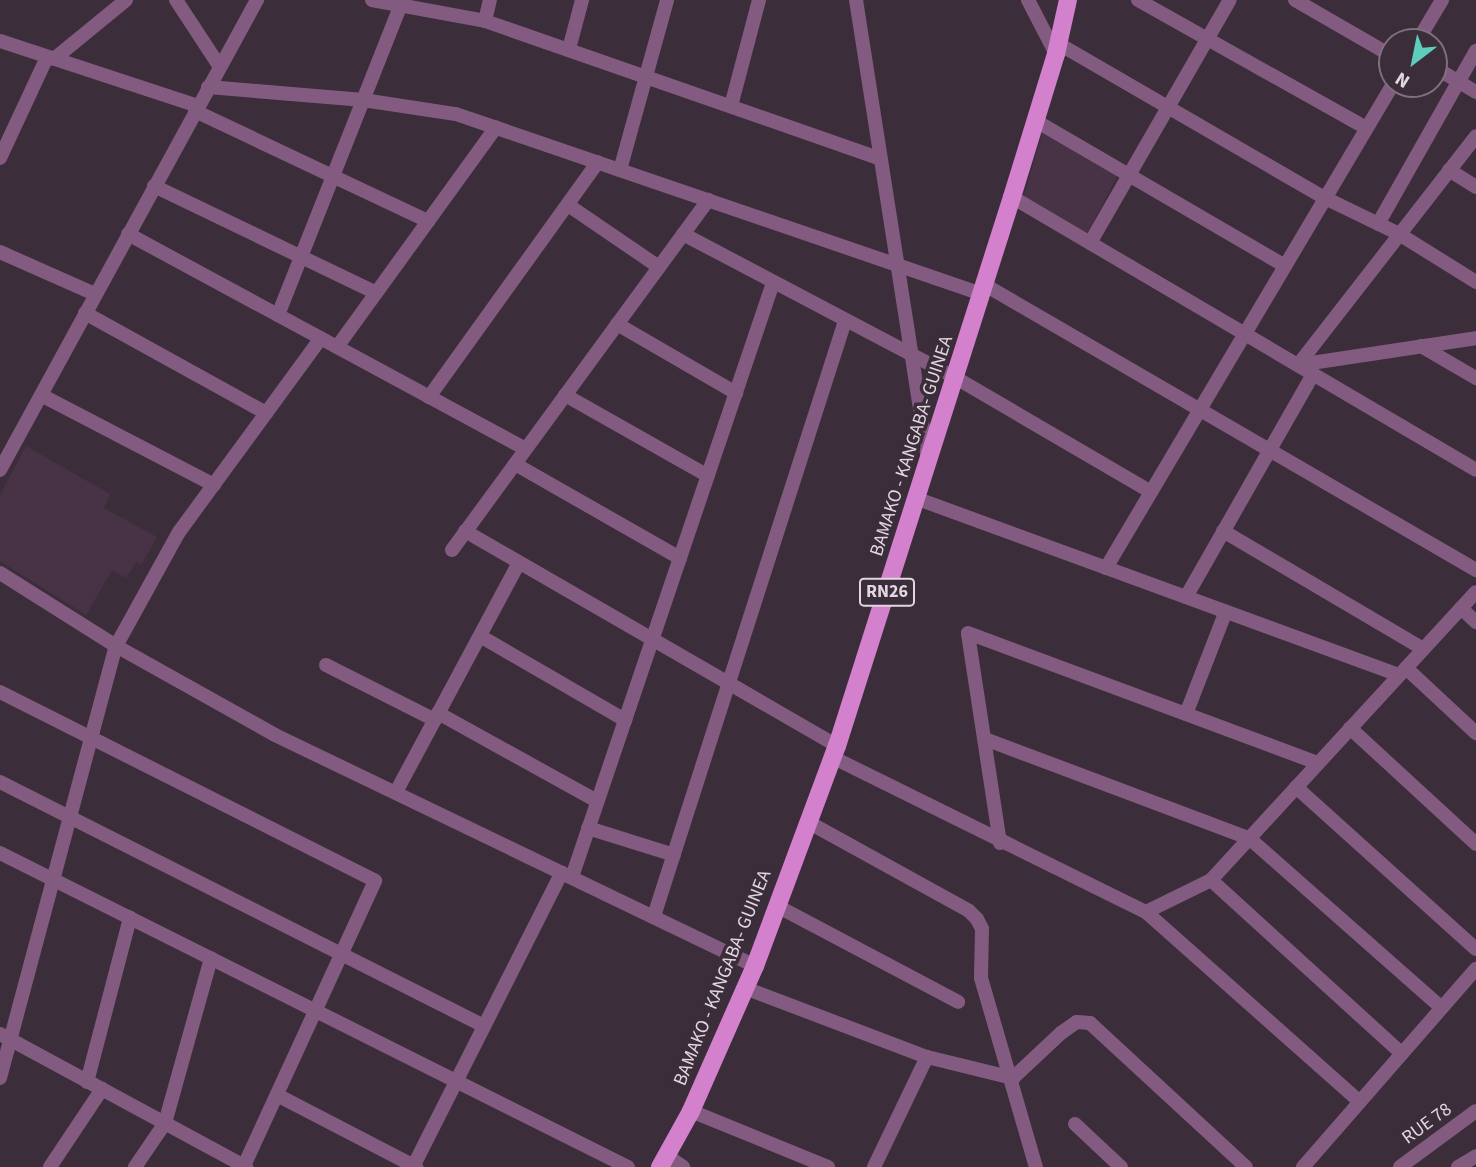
<!DOCTYPE html>
<style>
body{margin:0}
#map{position:relative;width:1476px;height:1167px;overflow:hidden;background:#3c2d3b;font-family:"Source Sans 3",sans-serif}
div>[style]{position:absolute}
.built>*{inset:0;background:#483346}
.street>*{height:14px;margin:-7px;padding:0 7px;transform-origin:7px;border-radius:7px;background:#845b80}
.primary>*{height:18px;margin:-9px;padding:0 9px;transform-origin:9px;border-radius:9px;background:#d380cd}
span{translate:-50% -50%;white-space:nowrap;text-align:center;line-height:1.15;-webkit-text-stroke:7px #3c2d3b;paint-order:stroke}
.shield-label span{padding:2px 5px;background:#3c2d3b;border:2px solid;border-radius:5px;-webkit-text-stroke-width:0}
.shield-label{font-size:18px;color:#e2d8e1;font-weight:700}
.street-label{font-size:19px;color:#e2d8e1}
.north{position:absolute;left:1378px;top:28px;width:70px;height:70px;box-sizing:border-box;background:#3c2d3b;border:2px solid #7e717d;border-radius:50%;rotate:212deg;font-size:19px;font-weight:700;line-height:28px;text-align:center;color:#e2d8e1}
.north::after{content:'';display:block;margin:auto;width:24px;height:32px;background:#5dceb9;clip-path:polygon(50% 0,100% 100%,50% 72%,0 100%)}
</style>
<div id="map">
<div class="built">
<i style="clip-path:polygon(1043px 130px,1118px 175px,1086px 235px,1023px 199px)"></i>
<i style="clip-path:polygon(26px 446px,110px 494px,104px 508px,157px 537px,141px 565px,136px 562px,126px 578px,112px 570px,86px 615px,0 561px,0 495px)"></i>
</div>
<div class="street">
<i style="left:176px;top:0;width:80px;rotate:56.7deg"></i>
<i style="left:372px;top:0;width:115px;rotate:10.5deg"></i>
<i style="left:485px;top:21px;width:419px;rotate:19.2deg"></i>
<i style="left:856px;top:0;width:465px;rotate:81.1deg"></i>
<i style="left:1028px;top:0;width:61px;rotate:62.6deg"></i>
<i style="left:1138px;top:0;width:261px;rotate:29.3deg"></i>
<i style="left:1295px;top:0;width:112px;rotate:30deg"></i>
<i style="left:485px;top:21px;width:22px;rotate:-77deg"></i>
<i style="left:0;top:41px;width:208px;rotate:18.2deg"></i>
<i style="left:1417px;top:42px;width:49px;rotate:-59.2deg"></i>
<i style="left:1059px;top:44px;width:307px;rotate:30.1deg"></i>
<i style="left:1325px;top:198px;width:82px;rotate:25.9deg"></i>
<i style="left:1399px;top:234px;width:91px;rotate:31.9deg"></i>
<i style="left:569px;top:49px;width:51px;rotate:-75.1deg"></i>
<i style="left:54px;top:59px;width:93px;rotate:-39.3deg"></i>
<i style="left:1434px;top:67px;width:49px;rotate:30.8deg"></i>
<i style="left:208px;top:87px;width:156px;rotate:4.8deg"></i>
<i style="left:363px;top:100px;width:94px;rotate:8.6deg"></i>
<i style="left:456px;top:114px;width:556px;rotate:18.89deg"></i>
<i style="left:731px;top:106px;width:110px;rotate:-75.2deg"></i>
<i style="left:195px;top:111px;width:258px;rotate:25.3deg"></i>
<i style="left:1036px;top:121px;width:288px;rotate:30.2deg"></i>
<i style="left:0;top:158px;width:111px;rotate:-65deg"></i>
<i style="left:620px;top:170px;width:176px;rotate:-74.5deg"></i>
<i style="left:1449px;top:170px;width:32px;rotate:32deg"></i>
<i style="left:154px;top:186px;width:246px;rotate:25.7deg"></i>
<i style="left:1012px;top:197px;width:538px;rotate:30.47deg"></i>
<i style="left:568px;top:205px;width:110px;rotate:34.3deg"></i>
<i style="left:1378px;top:224px;width:199px;rotate:-60.5deg"></i>
<i style="left:128px;top:234px;width:451px;rotate:28.4deg"></i>
<i style="left:683px;top:234px;width:309px;rotate:27.8deg"></i>
<i style="left:956px;top:378px;width:226px;rotate:30.3deg"></i>
<i style="left:1090px;top:243px;width:280px;rotate:-60.1deg"></i>
<i style="left:0;top:252px;width:104px;rotate:23.9deg"></i>
<i style="left:985px;top:285px;width:568px;rotate:30.13deg"></i>
<i style="left:85px;top:313px;width:207px;rotate:28.9deg"></i>
<i style="left:278px;top:315px;width:339px;rotate:-68.4deg"></i>
<i style="left:617px;top:324px;width:138px;rotate:30.1deg"></i>
<i style="left:1421px;top:346px;width:64px;rotate:30.2deg"></i>
<i style="left:337px;top:347px;width:271px;rotate:-54.1deg"></i>
<i style="left:1298px;top:365px;width:290px;rotate:-52.1deg"></i>
<i style="left:1298px;top:365px;width:180px;rotate:-8.6deg"></i>
<i style="left:41px;top:395px;width:195px;rotate:27.5deg"></i>
<i style="left:565px;top:395px;width:164px;rotate:29.5deg"></i>
<i style="left:429px;top:397px;width:289px;rotate:-54.3deg"></i>
<i style="left:515px;top:464px;width:190px;rotate:29.7deg"></i>
<i style="left:0;top:470px;width:536px;rotate:-61.33deg"></i>
<i style="left:918px;top:499px;width:512px;rotate:20.1deg"></i>
<i style="left:465px;top:531px;width:430px;rotate:30deg"></i>
<i style="left:1223px;top:531px;width:232px;rotate:30.5deg"></i>
<i style="left:452px;top:550px;width:434px;rotate:-53.8deg"></i>
<i style="left:1106px;top:568px;width:563px;rotate:-59.33deg"></i>
<i style="left:0;top:573px;width:137px;rotate:32.2deg"></i>
<i style="left:116px;top:646px;width:182px;rotate:29.2deg"></i>
<i style="left:275px;top:735px;width:533px;rotate:25.7deg"></i>
<i style="left:1186px;top:597px;width:257px;rotate:-60.3deg"></i>
<i style="left:1461px;top:608px;width:21px;rotate:43deg"></i>
<i style="left:480px;top:636px;width:168px;rotate:30.1deg"></i>
<i style="left:326px;top:665px;width:122px;rotate:26.8deg"></i>
<i style="left:1406px;top:668px;width:96px;rotate:42.9deg"></i>
<i style="left:0;top:692px;width:420px;rotate:26.7deg"></i>
<i style="left:375px;top:881px;width:314px;rotate:114.7deg"></i>
<i style="left:438px;top:713px;width:182px;rotate:29deg"></i>
<i style="left:1186px;top:714px;width:110px;rotate:-68.8deg"></i>
<i style="left:1350px;top:728px;width:171px;rotate:42.6deg"></i>
<i style="left:985px;top:739px;width:282px;rotate:20.6deg"></i>
<i style="left:1249px;top:838px;width:257px;rotate:41.4deg"></i>
<i style="left:832px;top:757px;width:350px;rotate:26.3deg"></i>
<i style="left:1146px;top:912px;width:286px;rotate:41.6deg"></i>
<i style="left:0;top:782px;width:542px;rotate:26.75deg"></i>
<i style="left:1296px;top:787px;width:242px;rotate:42deg"></i>
<i style="left:396px;top:792px;width:260px;rotate:-61.8deg"></i>
<i style="left:808px;top:822px;width:184px;rotate:28.9deg"></i>
<i style="left:969px;top:911px;width:11px;rotate:45deg"></i>
<i style="left:977px;top:919px;width:11px;rotate:63deg"></i>
<i style="left:982px;top:929px;width:49px;rotate:91.2deg"></i>
<i style="left:981px;top:978px;width:197px;rotate:73.8deg"></i>
<i style="left:588px;top:828px;width:90px;rotate:17.4deg"></i>
<i style="left:1000px;top:843px;width:212px;rotate:-98.7deg"></i>
<i style="left:968px;top:633px;width:373px;rotate:20.4deg"></i>
<i style="left:0;top:853px;width:702px;rotate:26.57deg"></i>
<i style="left:572px;top:877px;width:627px;rotate:-71.31deg"></i>
<i style="left:1211px;top:880px;width:258px;rotate:42.3deg"></i>
<i style="left:777px;top:906px;width:205px;rotate:27.9deg"></i>
<i style="left:1146px;top:912px;width:72px;rotate:-26.2deg"></i>
<i style="left:1211px;top:880px;width:391px;rotate:-47.4deg"></i>
<i style="left:654px;top:916px;width:625px;rotate:-72.2deg"></i>
<i style="left:745px;top:988px;width:195px;rotate:20.8deg"></i>
<i style="left:927px;top:1057px;width:89px;rotate:13.7deg"></i>
<i style="left:1013px;top:1078px;width:66px;rotate:-43.2deg"></i>
<i style="left:1061px;top:1033px;width:19px;rotate:-35deg"></i>
<i style="left:1077px;top:1022px;width:13px;rotate:4deg"></i>
<i style="left:1090px;top:1023px;width:212px;rotate:42.7deg"></i>
<i style="left:0;top:1034px;width:280px;rotate:28.4deg"></i>
<i style="left:0;top:1078px;width:447px;rotate:-75deg"></i>
<i style="left:116px;top:646px;width:130px;rotate:-61.1deg"></i>
<i style="left:179px;top:532px;width:240px;rotate:-53.8deg"></i>
<i style="left:87px;top:1082px;width:170px;rotate:-75.3deg"></i>
<i style="left:277px;top:1095px;width:157px;rotate:27.4deg"></i>
<i style="left:691px;top:1111px;width:148px;rotate:22.2deg"></i>
<i style="left:1075px;top:1124px;width:63px;rotate:43.1deg"></i>
<i style="left:666px;top:1155px;width:21px;rotate:35deg"></i>
<i style="left:50px;top:1167px;width:94px;rotate:-56.3deg"></i>
<i style="left:135px;top:1167px;width:53px;rotate:-55.7deg"></i>
<i style="left:165px;top:1123px;width:171px;rotate:-74.4deg"></i>
<i style="left:413px;top:1167px;width:330px;rotate:-63.2deg"></i>
<i style="left:874px;top:1167px;width:122px;rotate:-64.3deg"></i>
<i style="left:1303px;top:1167px;width:263px;rotate:-48.9deg"></i>
<i style="left:1400px;top:1167px;width:94px;rotate:-36.4deg"></i>
<i style="left:1458px;top:1167px;width:21px;rotate:-31deg"></i>
</div>
<div class="primary">
<i style="left:660px;top:1167px;width:64px;rotate:-61deg"></i>
<i style="left:691px;top:1111px;width:158px;rotate:-66.2deg"></i>
<i style="left:755px;top:966px;width:235px;rotate:-69.6deg"></i>
<i style="left:837px;top:746px;width:576px;rotate:-72.32deg"></i>
<i style="left:1012px;top:197px;width:150px;rotate:-72.9deg"></i>
<i style="left:1056px;top:54px;width:55px;rotate:-77.5deg"></i>
</div>
<div class="shield-label">
<span style="left:887px;top:592px">RN26</span>
</div>
<div class="street-label">
<span style="left:912px;top:446px;rotate:-72deg">BAMAKO - KANGABA- GUINEA</span>
<span style="left:723px;top:978px;rotate:-68deg">BAMAKO - KANGABA- GUINEA</span>
<span style="left:1427px;top:1124px;rotate:-36deg">RUE 78</span>
</div>
<div class="north">N</div>
</div>
